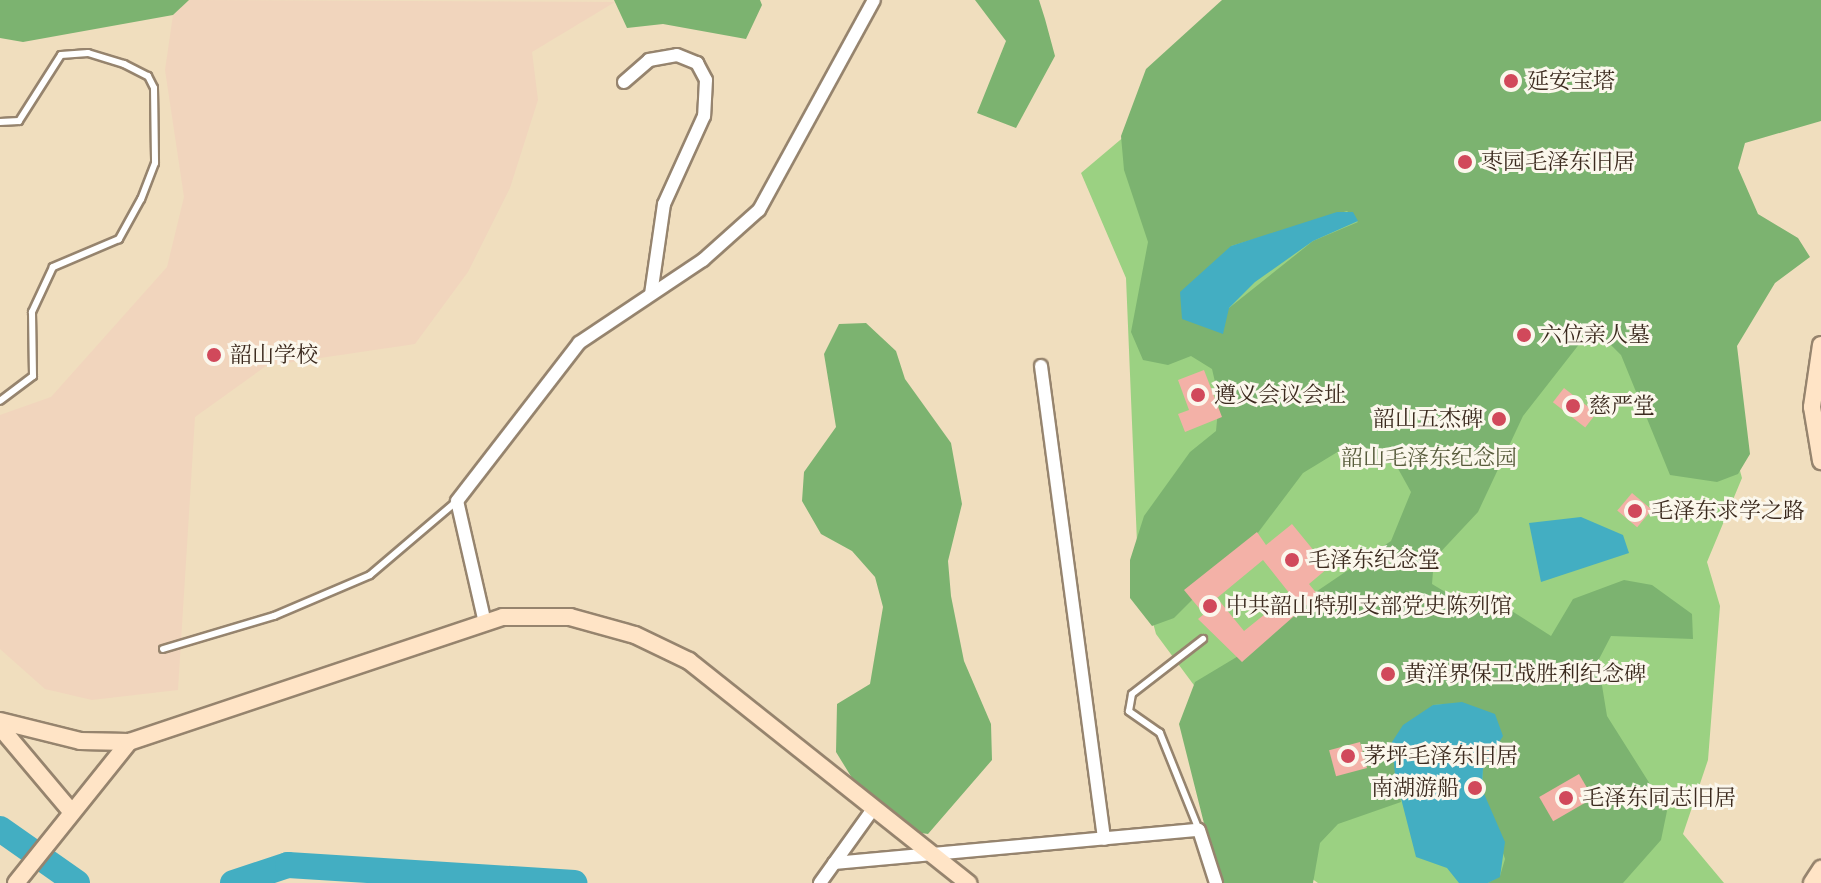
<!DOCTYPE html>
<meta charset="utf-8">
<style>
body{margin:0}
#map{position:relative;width:1821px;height:883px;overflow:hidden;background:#f0debe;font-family:"Libre Caslon Text","Noto Serif SC",serif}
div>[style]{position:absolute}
.built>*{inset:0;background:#f1d5bd}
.green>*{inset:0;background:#9bd182}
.forest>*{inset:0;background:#7cb370}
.water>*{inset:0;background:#43aec2}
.river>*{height:26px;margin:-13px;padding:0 13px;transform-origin:13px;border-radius:13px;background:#43aec2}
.building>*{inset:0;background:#f3b1a7;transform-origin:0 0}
.roads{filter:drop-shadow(2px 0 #96846e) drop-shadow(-2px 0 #96846e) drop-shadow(0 2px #96846e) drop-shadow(0 -2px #96846e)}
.lane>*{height:6px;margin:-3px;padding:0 3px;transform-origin:3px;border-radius:3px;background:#fff}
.street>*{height:12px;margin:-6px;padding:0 6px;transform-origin:6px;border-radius:6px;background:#fff}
.secondary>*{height:16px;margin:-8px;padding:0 8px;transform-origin:8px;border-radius:8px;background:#ffe4c6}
.dots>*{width:22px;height:22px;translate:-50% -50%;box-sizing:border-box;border:4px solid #fbf7ec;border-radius:50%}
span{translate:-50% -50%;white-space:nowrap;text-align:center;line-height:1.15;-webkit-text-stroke:6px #fbf7ec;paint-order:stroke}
.poi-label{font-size:22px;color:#3b2a1e}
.left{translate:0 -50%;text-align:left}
.right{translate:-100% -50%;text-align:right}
.park-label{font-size:22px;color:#585c3c}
</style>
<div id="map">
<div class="built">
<i style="clip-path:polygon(189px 0,615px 2px,532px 52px,538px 100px,510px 188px,468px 272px,415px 344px,266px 366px,195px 417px,178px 690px,92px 700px,45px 689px,0 649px,0 415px,51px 397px,167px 267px,184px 197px,165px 70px,173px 15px)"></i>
</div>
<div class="green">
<i style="clip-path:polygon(1145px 119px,1665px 195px,1742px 478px,1707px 562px,1720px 606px,1708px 760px,1683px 834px,1724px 883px,1318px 883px,1308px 876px,1199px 692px,1156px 634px,1138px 567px,1126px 278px,1081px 173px)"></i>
</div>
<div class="forest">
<i style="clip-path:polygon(0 0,189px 0,173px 15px,23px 42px,0 38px)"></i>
<i style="clip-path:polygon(614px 0,760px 0,762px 5px,746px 39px,663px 24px,627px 28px)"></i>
<i style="clip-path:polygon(975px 0,1039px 0,1045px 19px,1055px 56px,1016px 128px,977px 113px,1006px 41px)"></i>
<i style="clip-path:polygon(evenodd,1222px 0,1821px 0,1821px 121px,1745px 143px,1738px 168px,1758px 214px,1798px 238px,1810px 257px,1775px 283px,1737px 346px,1750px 454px,1738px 474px,1717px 482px,1670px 475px,1621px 355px,1606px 340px,1584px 338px,1523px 416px,1478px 512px,1434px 559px,1432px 584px,1457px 599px,1507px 608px,1551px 636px,1573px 599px,1624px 580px,1652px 585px,1692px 614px,1693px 639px,1611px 636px,1598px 661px,1607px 716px,1667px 811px,1661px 840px,1623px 883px,1488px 883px,1500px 876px,1505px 859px,1482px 789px,1483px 769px,1497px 753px,1445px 704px,1433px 705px,1395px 775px,1401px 802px,1338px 824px,1320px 843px,1313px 883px,1219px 883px,1179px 724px,1195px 682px,1260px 643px,1298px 604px,1391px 541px,1411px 492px,1396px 465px,1344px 448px,1303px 473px,1254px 538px,1174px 618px,1152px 626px,1130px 598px,1130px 560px,1144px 516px,1190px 452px,1216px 431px,1219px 399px,1212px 369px,1191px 356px,1168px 365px,1143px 360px,1131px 332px,1148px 242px,1124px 170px,1121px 136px,1146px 69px,1222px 0,1347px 211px,1358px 222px,1313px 241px,1229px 308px,1231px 246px,1347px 211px)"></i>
<i style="clip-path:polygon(866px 323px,896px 351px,905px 379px,951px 443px,962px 504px,948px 561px,951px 596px,964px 661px,991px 724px,992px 760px,928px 834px,914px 832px,852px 778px,836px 752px,837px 704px,870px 684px,883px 607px,875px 577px,852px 551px,821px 534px,802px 501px,804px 472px,836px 427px,824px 354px,839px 324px)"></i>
</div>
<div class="water">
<i style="clip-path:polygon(1337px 212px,1353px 212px,1358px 221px,1313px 241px,1255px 282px,1229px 308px,1223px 334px,1182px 319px,1180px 292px,1231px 246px)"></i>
<i style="clip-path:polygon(1581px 517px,1623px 535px,1629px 553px,1541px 582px,1529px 523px)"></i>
<i style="clip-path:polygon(1462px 702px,1495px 714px,1503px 736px,1483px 769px,1482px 789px,1505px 842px,1500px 877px,1488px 883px,1459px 883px,1447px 868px,1416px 857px,1395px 775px,1392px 742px,1403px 725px,1433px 705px)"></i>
</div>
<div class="river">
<i style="left:0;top:829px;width:94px;rotate:35deg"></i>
<i style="left:233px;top:883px;width:58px;rotate:-18.1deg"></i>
<i style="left:288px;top:865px;width:287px;rotate:3.6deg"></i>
</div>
<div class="building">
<i style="clip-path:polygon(1204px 370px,1222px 417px,1185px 432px,1178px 414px,1189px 410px,1178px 380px)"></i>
<i style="left:1564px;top:388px;width:41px;height:18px;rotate:38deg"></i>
<i style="left:1632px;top:493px;width:26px;height:23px;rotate:40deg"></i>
<i style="clip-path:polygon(evenodd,1292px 524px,1328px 568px,1309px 584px,1318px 595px,1242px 662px,1198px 619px,1204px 614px,1184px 590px,1257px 532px,1266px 545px,1292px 524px,1263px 560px,1290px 594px,1244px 631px,1217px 598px,1263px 560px)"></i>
<i style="left:1360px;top:742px;width:27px;height:32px;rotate:75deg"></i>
<i style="left:1579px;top:774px;width:28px;height:46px;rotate:60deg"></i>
</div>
<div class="roads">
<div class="lane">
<i style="left:0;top:122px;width:19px;rotate:-3deg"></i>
<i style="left:19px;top:121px;width:78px;rotate:-57.5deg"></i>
<i style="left:61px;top:55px;width:27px;rotate:-4deg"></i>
<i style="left:88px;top:53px;width:38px;rotate:17deg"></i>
<i style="left:124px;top:64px;width:27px;rotate:27deg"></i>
<i style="left:148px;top:76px;width:13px;rotate:63deg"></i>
<i style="left:154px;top:88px;width:75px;rotate:89.2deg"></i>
<i style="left:155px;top:163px;width:39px;rotate:111deg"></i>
<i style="left:141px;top:199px;width:46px;rotate:118.8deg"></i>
<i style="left:119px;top:239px;width:72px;rotate:157deg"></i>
<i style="left:53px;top:267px;width:50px;rotate:115deg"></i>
<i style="left:32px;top:312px;width:64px;rotate:89.1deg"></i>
<i style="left:33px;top:376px;width:41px;rotate:142.9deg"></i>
<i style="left:163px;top:649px;width:116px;rotate:-16.6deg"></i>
<i style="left:274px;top:616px;width:104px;rotate:-23.1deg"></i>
<i style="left:370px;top:575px;width:114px;rotate:-40.4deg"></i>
<i style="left:1199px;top:830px;width:105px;rotate:-111.9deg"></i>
<i style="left:1160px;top:733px;width:38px;rotate:-145deg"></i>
<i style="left:1129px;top:711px;width:17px;rotate:-80deg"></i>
<i style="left:1132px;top:694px;width:90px;rotate:-37.8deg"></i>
</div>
<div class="street">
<i style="left:624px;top:82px;width:33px;rotate:-41deg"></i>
<i style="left:649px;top:60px;width:28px;rotate:-10deg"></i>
<i style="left:677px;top:55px;width:22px;rotate:22deg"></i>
<i style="left:697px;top:63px;width:19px;rotate:62deg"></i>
<i style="left:706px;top:80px;width:36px;rotate:93deg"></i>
<i style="left:704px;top:116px;width:97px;rotate:114.4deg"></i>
<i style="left:664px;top:204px;width:91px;rotate:98.2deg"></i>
<i style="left:1041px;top:366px;width:477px;rotate:82.4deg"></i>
<i style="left:485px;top:623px;width:125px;rotate:-102.9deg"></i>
<i style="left:457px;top:501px;width:200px;rotate:-52.3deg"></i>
<i style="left:579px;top:343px;width:149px;rotate:-33.8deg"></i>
<i style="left:703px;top:260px;width:75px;rotate:-41.8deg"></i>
<i style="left:759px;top:210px;width:239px;rotate:-61.3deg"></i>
<i style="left:834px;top:863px;width:366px;rotate:-5.2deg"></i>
<i style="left:1199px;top:830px;width:56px;rotate:72.2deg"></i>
<i style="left:820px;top:883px;width:91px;rotate:-54.4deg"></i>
</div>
<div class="secondary">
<i style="left:1821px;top:345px;width:63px;rotate:98.3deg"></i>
<i style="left:1812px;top:407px;width:55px;rotate:80.5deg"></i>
<i style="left:0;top:721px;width:82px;rotate:14deg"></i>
<i style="left:80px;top:741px;width:49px;rotate:1.2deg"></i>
<i style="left:0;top:727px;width:109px;rotate:49.9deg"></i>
<i style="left:16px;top:883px;width:181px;rotate:-51.3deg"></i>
<i style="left:129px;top:742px;width:394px;rotate:-18.5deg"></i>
<i style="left:503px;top:617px;width:67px"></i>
<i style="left:570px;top:617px;width:67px;rotate:15.5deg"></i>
<i style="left:635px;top:635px;width:60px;rotate:25.7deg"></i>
<i style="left:689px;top:661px;width:357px;rotate:38.5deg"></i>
<i style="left:1812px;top:883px;width:17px;rotate:-57deg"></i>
</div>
</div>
<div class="dots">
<i style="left:1511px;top:81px;background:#d1495b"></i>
<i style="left:1465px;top:162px;background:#d1495b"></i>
<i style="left:1524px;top:335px;background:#d1495b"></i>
<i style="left:214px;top:355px;background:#d1495b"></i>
<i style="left:1198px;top:395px;background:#d1495b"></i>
<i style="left:1573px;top:406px;background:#d1495b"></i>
<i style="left:1499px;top:419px;background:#d1495b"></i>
<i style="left:1635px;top:511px;background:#d1495b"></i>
<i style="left:1292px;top:560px;background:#d1495b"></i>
<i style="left:1210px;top:606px;background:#d1495b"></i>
<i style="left:1388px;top:674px;background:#d1495b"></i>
<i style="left:1348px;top:756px;background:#d1495b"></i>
<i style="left:1475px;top:788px;background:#d1495b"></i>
<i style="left:1566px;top:798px;background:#d1495b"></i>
</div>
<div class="poi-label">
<span class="left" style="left:1527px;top:81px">延安宝塔</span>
<span class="left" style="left:1481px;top:162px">枣园毛泽东旧居</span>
<span class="left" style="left:1540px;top:335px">六位亲人墓</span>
<span class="left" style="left:230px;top:355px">韶山学校</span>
<span class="left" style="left:1214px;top:395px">遵义会议会址</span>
<span class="left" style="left:1589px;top:406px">慈严堂</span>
<span class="right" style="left:1483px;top:419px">韶山五杰碑</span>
<span class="left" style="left:1651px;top:511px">毛泽东求学之路</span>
<span class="left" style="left:1308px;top:560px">毛泽东纪念堂</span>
<span class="left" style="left:1226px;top:606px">中共韶山特别支部党史陈列馆</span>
<span class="left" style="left:1404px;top:674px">黄洋界保卫战胜利纪念碑</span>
<span class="left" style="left:1364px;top:756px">茅坪毛泽东旧居</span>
<span class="right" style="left:1459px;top:788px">南湖游船</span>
<span class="left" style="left:1582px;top:798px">毛泽东同志旧居</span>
</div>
<div class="park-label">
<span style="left:1429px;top:458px">韶山毛泽东纪念园</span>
</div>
</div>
